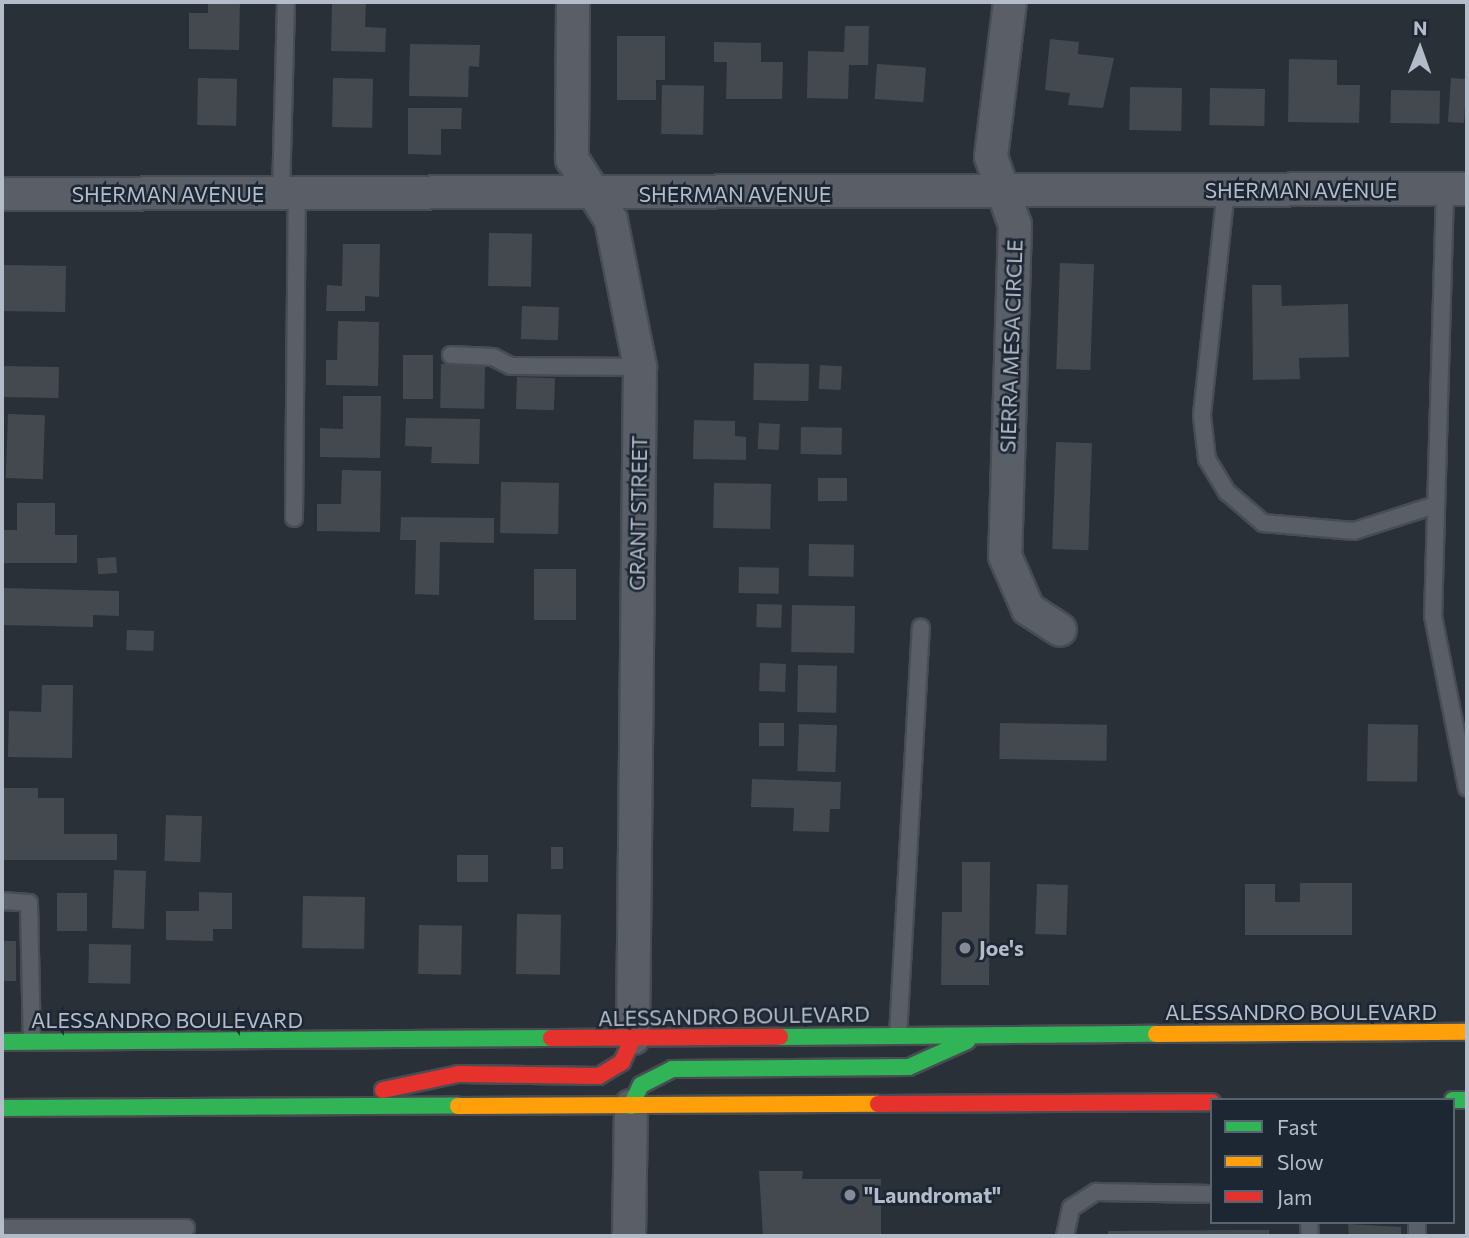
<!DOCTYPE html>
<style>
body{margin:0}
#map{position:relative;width:1469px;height:1238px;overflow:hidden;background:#2a3038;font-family:Commissioner,sans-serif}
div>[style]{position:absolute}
.building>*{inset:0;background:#444950;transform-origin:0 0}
.roads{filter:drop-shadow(2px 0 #484c53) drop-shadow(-2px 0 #484c53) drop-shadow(0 2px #484c53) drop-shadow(0 -2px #484c53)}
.lane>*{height:16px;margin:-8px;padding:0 8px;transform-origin:8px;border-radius:8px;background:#5a5e66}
.street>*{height:32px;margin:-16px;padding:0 16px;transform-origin:16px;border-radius:16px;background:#5a5e66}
.fast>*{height:16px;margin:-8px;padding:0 8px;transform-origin:8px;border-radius:8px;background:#30b455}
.slow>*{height:16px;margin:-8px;padding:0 8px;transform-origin:8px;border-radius:8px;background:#ff9f0a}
.jam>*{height:16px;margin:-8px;padding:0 8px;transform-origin:8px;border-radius:8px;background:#e5322d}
.dots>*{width:19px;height:19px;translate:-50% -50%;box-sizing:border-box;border:4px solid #1d2633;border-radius:50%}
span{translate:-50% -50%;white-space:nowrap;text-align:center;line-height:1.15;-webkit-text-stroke:5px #1d2633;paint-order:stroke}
.street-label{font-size:21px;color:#b4bcc9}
.poi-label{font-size:21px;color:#b4bcc9;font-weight:700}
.left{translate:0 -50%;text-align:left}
.frame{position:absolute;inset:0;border:4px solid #b4bcc9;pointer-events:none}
.legend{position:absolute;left:1210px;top:1098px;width:245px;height:126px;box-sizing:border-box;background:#1d2633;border:2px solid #59626f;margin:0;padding:9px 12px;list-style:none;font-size:21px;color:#b4bcc9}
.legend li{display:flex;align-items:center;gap:14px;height:35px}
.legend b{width:35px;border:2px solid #59626f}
.north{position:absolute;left:1385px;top:14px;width:70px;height:70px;-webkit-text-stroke:5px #1d2633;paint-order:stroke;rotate:1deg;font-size:19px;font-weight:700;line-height:28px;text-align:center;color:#b4bcc9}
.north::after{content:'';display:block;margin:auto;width:24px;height:32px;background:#b4bcc9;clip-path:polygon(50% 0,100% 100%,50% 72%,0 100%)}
</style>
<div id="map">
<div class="building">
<i style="clip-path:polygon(208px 2px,240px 2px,239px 50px,189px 49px,189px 13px,208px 13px)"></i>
<i style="clip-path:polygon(332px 2px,366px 2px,365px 27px,386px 28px,385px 52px,331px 51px)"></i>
<i style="clip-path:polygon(845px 26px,869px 26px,868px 65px,849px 65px,848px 99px,807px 98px,808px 51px,844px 52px)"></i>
<i style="clip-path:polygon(617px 36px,665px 36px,665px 80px,656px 80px,656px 100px,617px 100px)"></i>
<i style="clip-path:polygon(1050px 39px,1079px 42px,1078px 54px,1114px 58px,1103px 108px,1068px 105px,1070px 93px,1045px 90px)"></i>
<i style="clip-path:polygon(714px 42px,761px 43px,761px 62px,783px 62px,782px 99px,726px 99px,727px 62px,714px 62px)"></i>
<i style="clip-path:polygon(410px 44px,480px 45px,479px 67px,469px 66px,468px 97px,409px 96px)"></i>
<i style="clip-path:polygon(1289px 59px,1337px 60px,1337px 85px,1360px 85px,1359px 123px,1288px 122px)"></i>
<i style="left:877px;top:64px;width:49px;height:35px;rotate:4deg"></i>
<i style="left:198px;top:78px;width:39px;height:47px;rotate:1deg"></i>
<i style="left:333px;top:78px;width:40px;height:49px;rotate:1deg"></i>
<i style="left:1451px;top:78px;width:16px;height:44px;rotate:4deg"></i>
<i style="left:662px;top:85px;width:42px;height:49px;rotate:1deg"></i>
<i style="left:1130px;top:87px;width:52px;height:43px;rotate:1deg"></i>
<i style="left:1210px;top:88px;width:55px;height:37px;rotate:1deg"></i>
<i style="left:1391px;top:90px;width:49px;height:33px;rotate:1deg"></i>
<i style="clip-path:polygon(408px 108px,462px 108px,461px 129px,441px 129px,441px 155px,408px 154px)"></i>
<i style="left:489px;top:233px;width:43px;height:53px;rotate:1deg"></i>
<i style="clip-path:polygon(343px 244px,380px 244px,379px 297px,365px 296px,365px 311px,326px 311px,327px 285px,342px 286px)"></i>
<i style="left:1060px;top:263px;width:34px;height:106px;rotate:2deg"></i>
<i style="left:2px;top:265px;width:64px;height:46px;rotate:1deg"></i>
<i style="clip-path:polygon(1252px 285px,1281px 285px,1282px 306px,1348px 304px,1349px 357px,1299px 358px,1300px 379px,1253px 380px)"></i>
<i style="left:522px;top:306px;width:37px;height:33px;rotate:2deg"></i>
<i style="clip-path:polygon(338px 321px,379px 322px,378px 386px,326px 385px,326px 360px,337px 360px)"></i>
<i style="left:403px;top:355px;width:30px;height:44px"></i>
<i style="left:754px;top:363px;width:55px;height:37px;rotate:1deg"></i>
<i style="left:441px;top:364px;width:44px;height:44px;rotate:1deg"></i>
<i style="left:820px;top:365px;width:22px;height:24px;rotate:3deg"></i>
<i style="left:2px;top:366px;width:57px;height:31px;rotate:1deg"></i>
<i style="left:517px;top:377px;width:38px;height:32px;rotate:2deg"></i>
<i style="clip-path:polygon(343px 396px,381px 396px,380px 458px,320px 457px,320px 428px,343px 429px)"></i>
<i style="left:8px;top:414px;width:37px;height:64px;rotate:2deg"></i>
<i style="clip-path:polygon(406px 418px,480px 419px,479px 464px,431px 463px,432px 447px,405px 446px)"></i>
<i style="clip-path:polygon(694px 420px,735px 421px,735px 436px,746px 437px,746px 460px,693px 459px)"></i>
<i style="left:759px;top:423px;width:21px;height:26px;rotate:3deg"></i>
<i style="left:801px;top:427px;width:41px;height:27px;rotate:1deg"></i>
<i style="left:1056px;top:442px;width:36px;height:107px;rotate:2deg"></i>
<i style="clip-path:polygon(342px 470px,381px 471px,380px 532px,317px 531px,317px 504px,341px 504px)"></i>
<i style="left:818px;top:478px;width:29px;height:23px"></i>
<i style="left:501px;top:482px;width:58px;height:51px;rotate:1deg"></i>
<i style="left:714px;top:483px;width:57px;height:45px;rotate:1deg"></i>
<i style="clip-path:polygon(17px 503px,55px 503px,55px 535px,77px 535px,77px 563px,2px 563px,2px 530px,17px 530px)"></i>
<i style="clip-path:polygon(401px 517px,494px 518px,494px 543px,440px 542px,439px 595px,415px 594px,416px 540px,400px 540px)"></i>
<i style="left:809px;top:544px;width:45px;height:32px;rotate:1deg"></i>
<i style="left:116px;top:557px;width:16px;height:19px;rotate:86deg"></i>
<i style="left:739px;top:567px;width:40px;height:26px;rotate:1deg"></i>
<i style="left:534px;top:569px;width:42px;height:51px"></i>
<i style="clip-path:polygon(2px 588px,119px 591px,119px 616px,93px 615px,93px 627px,2px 625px)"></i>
<i style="left:757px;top:604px;width:25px;height:23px;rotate:2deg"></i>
<i style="left:792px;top:605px;width:63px;height:47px;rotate:1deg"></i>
<i style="left:127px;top:630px;width:27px;height:20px;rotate:2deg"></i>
<i style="left:760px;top:663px;width:26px;height:28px;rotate:2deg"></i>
<i style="left:798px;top:665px;width:39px;height:47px;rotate:1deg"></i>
<i style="clip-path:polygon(42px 685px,73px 685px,72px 758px,8px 757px,9px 711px,41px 712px)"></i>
<i style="left:759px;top:723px;width:25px;height:23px"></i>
<i style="left:1000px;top:723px;width:107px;height:36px;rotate:1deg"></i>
<i style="left:799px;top:724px;width:38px;height:47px;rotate:2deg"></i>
<i style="left:1368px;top:724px;width:50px;height:57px;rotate:1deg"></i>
<i style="clip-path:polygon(752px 779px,841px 782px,840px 809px,830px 809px,829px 832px,793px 831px,794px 808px,751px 807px)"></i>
<i style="clip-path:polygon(2px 788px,38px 788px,38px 798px,64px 798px,64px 834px,117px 834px,117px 860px,2px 860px)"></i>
<i style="left:166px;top:815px;width:36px;height:46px;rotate:2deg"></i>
<i style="left:551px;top:847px;width:12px;height:22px"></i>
<i style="left:457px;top:855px;width:31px;height:27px"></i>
<i style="clip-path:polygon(962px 862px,990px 862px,989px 985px,941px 985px,942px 912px,962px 912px)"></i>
<i style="left:114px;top:870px;width:32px;height:58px;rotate:2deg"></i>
<i style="clip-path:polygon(1300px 883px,1352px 883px,1352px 935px,1245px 935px,1245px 884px,1275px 884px,1275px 902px,1300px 902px)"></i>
<i style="left:1037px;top:884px;width:31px;height:50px;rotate:2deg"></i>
<i style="clip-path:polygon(199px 892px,232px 893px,232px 929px,213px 929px,213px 941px,166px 940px,166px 911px,199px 911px)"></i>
<i style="left:57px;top:893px;width:30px;height:38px"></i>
<i style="left:303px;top:896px;width:62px;height:52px;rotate:1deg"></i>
<i style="left:517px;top:914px;width:44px;height:60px;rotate:1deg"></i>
<i style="left:419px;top:925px;width:43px;height:49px;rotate:1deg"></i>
<i style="left:2px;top:941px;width:14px;height:40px"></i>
<i style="left:89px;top:944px;width:42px;height:39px;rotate:1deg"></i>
<i style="clip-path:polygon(759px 1171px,803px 1171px,802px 1179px,881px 1179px,881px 1236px,763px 1236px)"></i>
<i style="clip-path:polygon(1348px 1224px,1401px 1227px,1401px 1236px,1349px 1236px)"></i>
<i style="clip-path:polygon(1237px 1230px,1269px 1230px,1269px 1236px,1108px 1236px,1108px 1231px)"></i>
</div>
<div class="roads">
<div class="lane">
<i style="left:1226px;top:190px;width:227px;rotate:96.1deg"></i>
<i style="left:1202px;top:416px;width:43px;rotate:83.4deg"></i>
<i style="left:1207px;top:459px;width:39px;rotate:59deg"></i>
<i style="left:1227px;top:492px;width:48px;rotate:40.7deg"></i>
<i style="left:1263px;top:523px;width:91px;rotate:5deg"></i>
<i style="left:1354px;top:531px;width:85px;rotate:-17.8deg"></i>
<i style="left:1445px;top:190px;width:426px;rotate:91.6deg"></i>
<i style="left:1433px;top:616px;width:175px;rotate:78.8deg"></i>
<i style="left:281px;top:194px;width:192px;rotate:-88.5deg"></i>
<i style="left:451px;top:355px;width:42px;rotate:2.7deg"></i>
<i style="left:493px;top:357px;width:20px;rotate:27deg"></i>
<i style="left:511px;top:366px;width:129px;rotate:0.4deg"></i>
<i style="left:294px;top:518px;width:324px;rotate:-89.5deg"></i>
<i style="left:2px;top:901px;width:27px;rotate:4deg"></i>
<i style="left:29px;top:903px;width:139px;rotate:88.8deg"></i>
<i style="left:898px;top:1036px;width:409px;rotate:-86.8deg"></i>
<i style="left:1309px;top:1222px;width:14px;rotate:86deg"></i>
<i style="left:1417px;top:1222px;width:14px;rotate:90deg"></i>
<i style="left:2px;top:1228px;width:184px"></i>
<i style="left:1065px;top:1236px;width:29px;rotate:-78deg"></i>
<i style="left:1071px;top:1208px;width:30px;rotate:-33deg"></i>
<i style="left:1096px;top:1192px;width:116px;rotate:1deg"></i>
</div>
<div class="street">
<i style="left:573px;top:2px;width:157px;rotate:90.4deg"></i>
<i style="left:572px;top:159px;width:72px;rotate:57.4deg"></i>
<i style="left:611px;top:220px;width:150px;rotate:78.8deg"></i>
<i style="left:640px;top:367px;width:671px;rotate:90.6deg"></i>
<i style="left:1010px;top:2px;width:156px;rotate:97deg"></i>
<i style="left:991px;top:157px;width:72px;rotate:70.6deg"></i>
<i style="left:1015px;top:225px;width:331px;rotate:91.7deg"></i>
<i style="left:1005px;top:556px;width:58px;rotate:66.5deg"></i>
<i style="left:1028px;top:609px;width:38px;rotate:33deg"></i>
<i style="left:2px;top:194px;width:1465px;rotate:-0.2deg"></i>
<i style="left:629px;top:1236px;width:130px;rotate:-89.1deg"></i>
</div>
<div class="fast">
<i style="left:780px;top:1037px;width:376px;rotate:-0.5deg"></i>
<i style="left:2px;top:1042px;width:549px;rotate:-0.42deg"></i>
<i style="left:1453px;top:1100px;width:14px"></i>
<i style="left:631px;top:1106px;width:23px;rotate:-65deg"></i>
<i style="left:641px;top:1085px;width:35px;rotate:-27deg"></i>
<i style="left:672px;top:1069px;width:237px;rotate:-0.5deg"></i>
<i style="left:909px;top:1067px;width:64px;rotate:-24.1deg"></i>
<i style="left:2px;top:1108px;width:456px;rotate:-0.3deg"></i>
</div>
<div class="slow">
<i style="left:1156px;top:1034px;width:311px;rotate:-0.4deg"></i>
<i style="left:458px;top:1106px;width:420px;rotate:-0.3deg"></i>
</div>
<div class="jam">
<i style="left:551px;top:1038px;width:229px;rotate:-0.3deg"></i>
<i style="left:383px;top:1090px;width:77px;rotate:-12deg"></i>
<i style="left:458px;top:1074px;width:141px;rotate:0.8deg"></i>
<i style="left:599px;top:1076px;width:27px;rotate:-31deg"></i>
<i style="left:622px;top:1062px;width:26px;rotate:-65deg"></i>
<i style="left:878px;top:1104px;width:334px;rotate:-0.3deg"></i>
</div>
</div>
<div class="dots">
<i style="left:965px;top:948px;background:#848b96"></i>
<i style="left:850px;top:1195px;background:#848b96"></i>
</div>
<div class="street-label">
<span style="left:1301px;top:190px">SHERMAN AVENUE</span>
<span style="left:168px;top:194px">SHERMAN AVENUE</span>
<span style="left:735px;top:194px">SHERMAN AVENUE</span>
<span style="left:1011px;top:346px;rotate:-88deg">SIERRA MESA CIRCLE</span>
<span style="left:638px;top:513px;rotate:-89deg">GRANT STREET</span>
<span style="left:1301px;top:1012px">ALESSANDRO BOULEVARD</span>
<span style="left:734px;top:1016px;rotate:-1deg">ALESSANDRO BOULEVARD</span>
<span style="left:167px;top:1020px">ALESSANDRO BOULEVARD</span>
</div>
<div class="poi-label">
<span class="left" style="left:979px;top:948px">Joe's</span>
<span class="left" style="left:864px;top:1195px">"Laundromat"</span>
</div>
<div class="frame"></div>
<ul class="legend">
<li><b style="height:9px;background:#30b455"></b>Fast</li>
<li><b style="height:9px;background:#ff9f0a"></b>Slow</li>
<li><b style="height:9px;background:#e5322d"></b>Jam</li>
</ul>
<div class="north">N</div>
</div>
